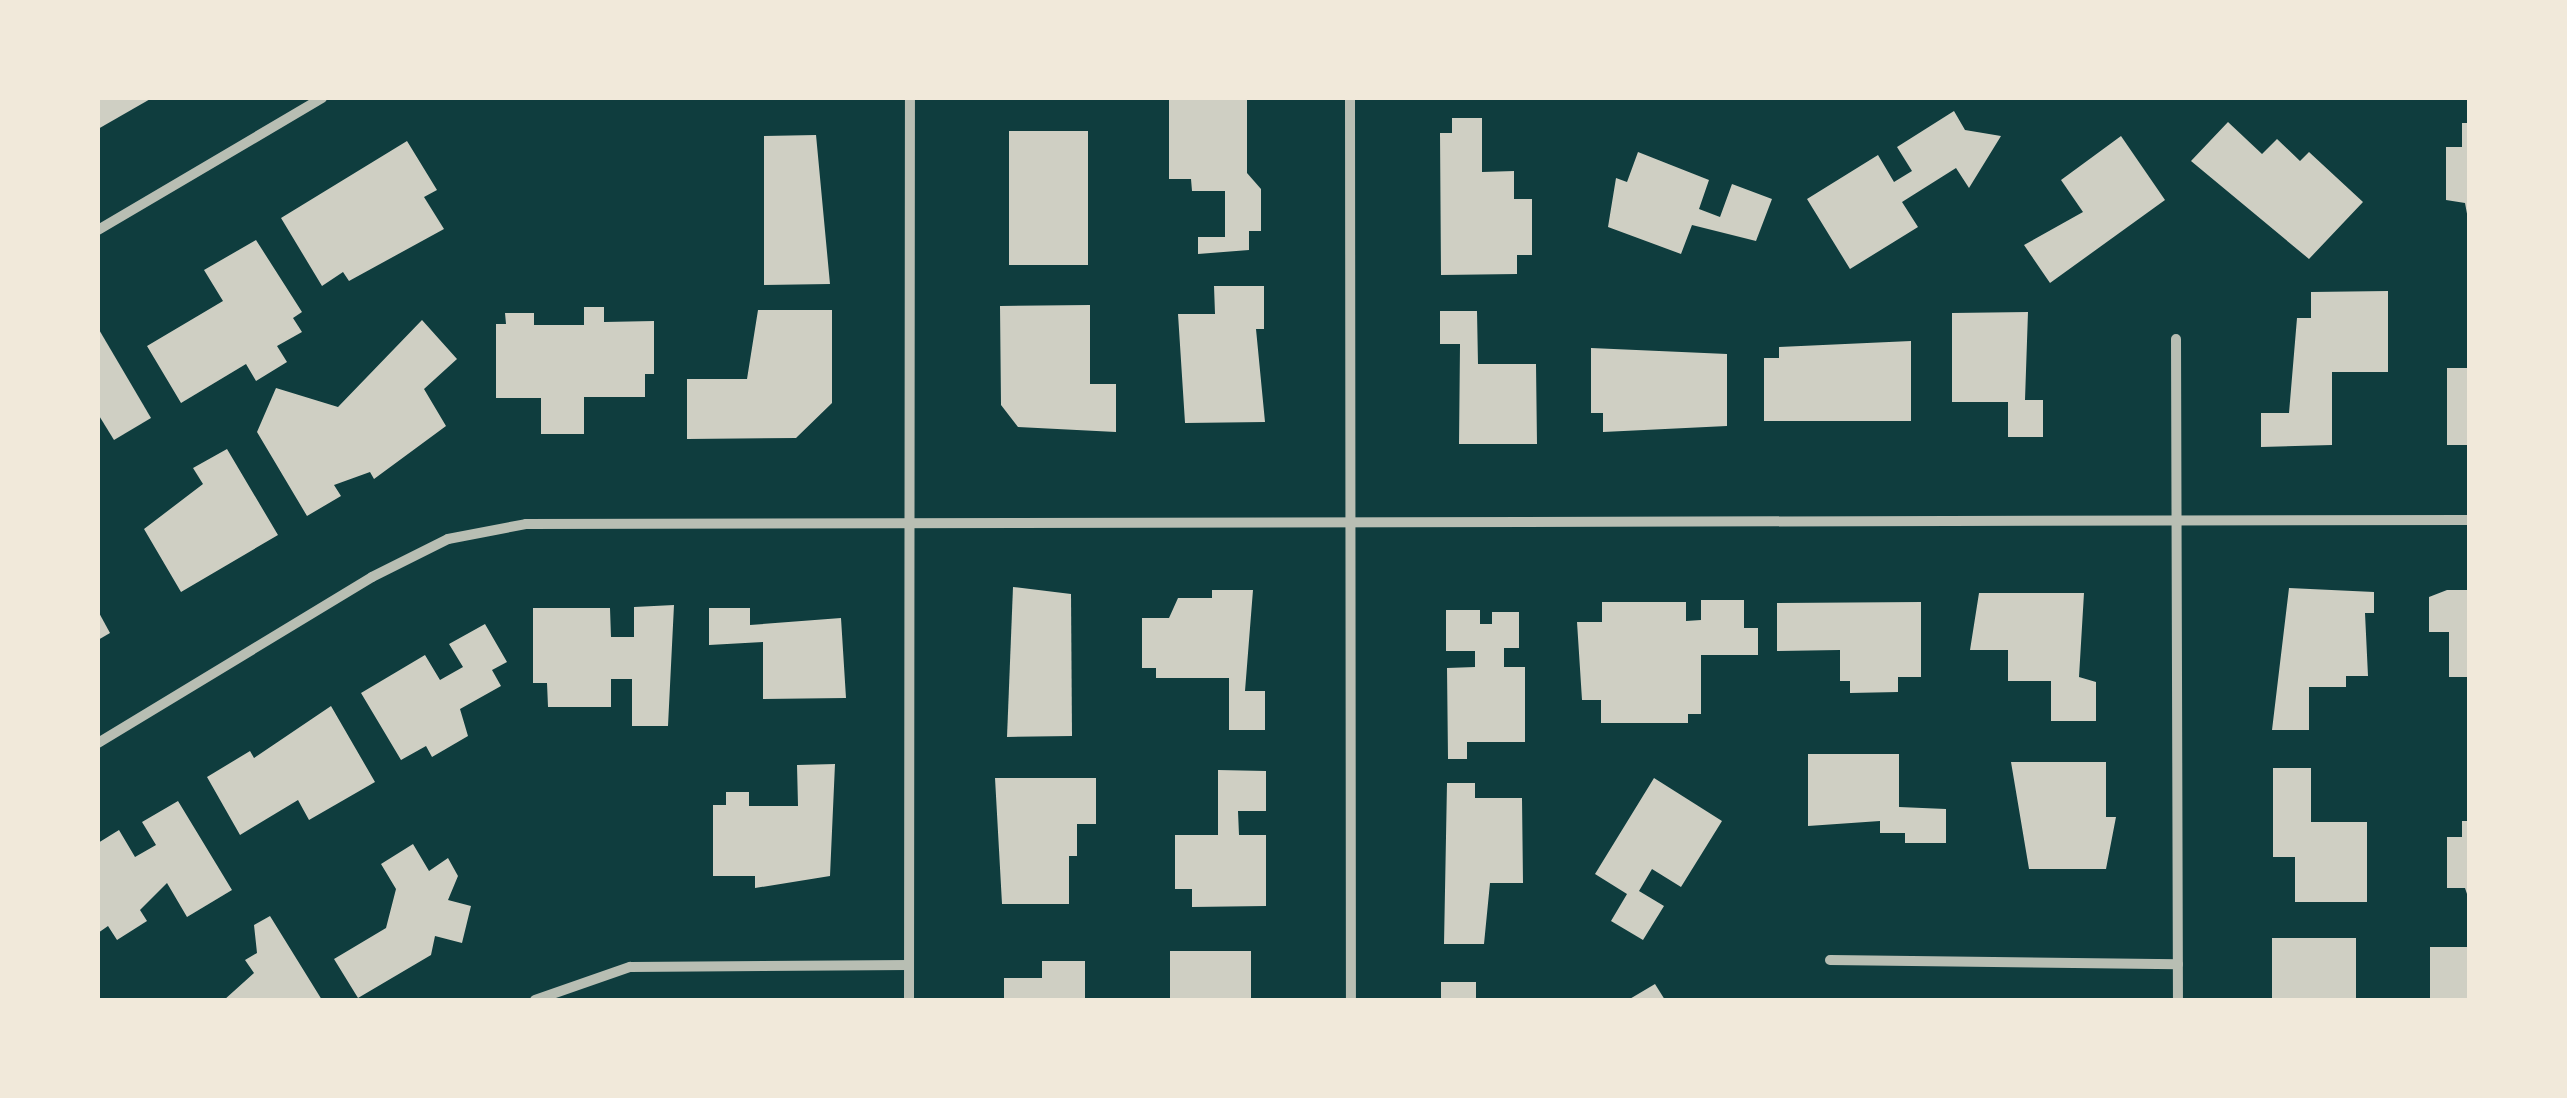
<!DOCTYPE html>
<style>
body{margin:0}
#map{position:relative;width:2567px;height:1098px;overflow:hidden;background:#0f3d3e;font-family:"Public Sans",sans-serif}
div>[style]{position:absolute}
.building>*{inset:0;background:#cfcfc3;transform-origin:0 0}
.minor>*{height:10px;margin:-5px;padding:0 5px;transform-origin:5px;border-radius:5px;background:#b8beb3}
span{translate:-50% -50%;white-space:nowrap;text-align:center;line-height:1.15;-webkit-text-stroke:8px #f1e9da;paint-order:stroke}
.frame{position:absolute;inset:0;border:100px solid #f1e9da;pointer-events:none}
</style>
<div id="map">
<div class="building">
<i style="clip-path:polygon(98px 98px,152px 98px,98px 129px)"></i>
<i style="clip-path:polygon(1169px 100px,1247px 100px,1247px 173px,1261px 189px,1261px 231px,1249px 231px,1249px 250px,1198px 254px,1198px 237px,1225px 237px,1225px 191px,1192px 191px,1191px 179px,1169px 179px)"></i>
<i style="clip-path:polygon(1954px 111px,1965px 130px,2001px 136px,1969px 188px,1956px 168px,1902px 202px,1918px 227px,1850px 269px,1807px 199px,1878px 155px,1894px 182px,1912px 171px,1897px 147px)"></i>
<i style="clip-path:polygon(1452px 118px,1482px 118px,1482px 172px,1514px 171px,1514px 199px,1532px 199px,1532px 255px,1517px 255px,1517px 274px,1441px 275px,1440px 133px,1452px 133px)"></i>
<i style="clip-path:polygon(2228px 122px,2262px 154px,2277px 139px,2300px 161px,2309px 152px,2363px 202px,2309px 259px,2191px 161px)"></i>
<i style="clip-path:polygon(2462px 123px,2470px 123px,2470px 230px,2465px 203px,2446px 200px,2446px 147px,2462px 147px)"></i>
<i style="left:1009px;top:131px;width:79px;height:134px"></i>
<i style="clip-path:polygon(816px 135px,830px 284px,764px 285px,764px 136px)"></i>
<i style="clip-path:polygon(2121px 136px,2165px 200px,2050px 283px,2024px 245px,2083px 212px,2061px 180px)"></i>
<i style="clip-path:polygon(407px 141px,437px 190px,424px 197px,444px 229px,349px 281px,343px 272px,322px 286px,281px 218px)"></i>
<i style="clip-path:polygon(1638px 152px,1709px 180px,1699px 209px,1720px 217px,1732px 184px,1772px 199px,1756px 241px,1692px 225px,1681px 254px,1608px 227px,1616px 178px,1627px 182px)"></i>
<i style="clip-path:polygon(256px 240px,302px 312px,293px 318px,302px 332px,277px 346px,287px 362px,256px 381px,246px 364px,181px 403px,147px 346px,223px 301px,204px 270px)"></i>
<i style="clip-path:polygon(1214px 286px,1264px 286px,1264px 329px,1256px 329px,1265px 422px,1185px 423px,1178px 314px,1215px 314px)"></i>
<i style="clip-path:polygon(2388px 291px,2388px 372px,2332px 372px,2332px 445px,2261px 447px,2261px 413px,2289px 413px,2297px 318px,2311px 318px,2311px 292px)"></i>
<i style="clip-path:polygon(1090px 305px,1090px 384px,1116px 384px,1116px 432px,1018px 427px,1001px 405px,1000px 306px)"></i>
<i style="clip-path:polygon(584px 307px,604px 307px,604px 322px,654px 321px,654px 374px,645px 374px,645px 397px,584px 397px,584px 434px,541px 434px,541px 398px,496px 398px,496px 324px,506px 324px,505px 313px,534px 313px,534px 325px,584px 325px)"></i>
<i style="clip-path:polygon(758px 310px,832px 310px,832px 403px,796px 438px,687px 439px,687px 379px,747px 379px)"></i>
<i style="clip-path:polygon(1440px 311px,1477px 311px,1478px 364px,1536px 364px,1537px 444px,1459px 444px,1460px 344px,1440px 344px)"></i>
<i style="clip-path:polygon(2028px 312px,2025px 400px,2043px 400px,2043px 437px,2008px 437px,2008px 402px,1952px 402px,1952px 313px)"></i>
<i style="clip-path:polygon(422px 320px,457px 359px,424px 389px,446px 426px,374px 479px,370px 472px,334px 485px,341px 496px,307px 516px,257px 432px,276px 388px,338px 407px)"></i>
<i style="clip-path:polygon(98px 328px,151px 418px,114px 440px,98px 414px)"></i>
<i style="clip-path:polygon(1911px 341px,1911px 421px,1764px 421px,1764px 358px,1779px 358px,1779px 347px)"></i>
<i style="clip-path:polygon(1591px 348px,1727px 354px,1727px 426px,1603px 432px,1603px 413px,1591px 413px)"></i>
<i style="left:2447px;top:368px;width:23px;height:77px"></i>
<i style="clip-path:polygon(227px 449px,278px 535px,181px 592px,144px 529px,203px 484px,193px 468px)"></i>
<i style="clip-path:polygon(1013px 587px,1071px 594px,1072px 736px,1007px 737px)"></i>
<i style="clip-path:polygon(2289px 588px,2374px 592px,2374px 613px,2365px 613px,2368px 676px,2346px 676px,2346px 687px,2309px 687px,2309px 730px,2272px 730px)"></i>
<i style="clip-path:polygon(1212px 590px,1253px 590px,1245px 691px,1265px 691px,1265px 730px,1229px 730px,1229px 678px,1156px 678px,1156px 668px,1142px 668px,1142px 618px,1169px 618px,1178px 598px,1212px 598px)"></i>
<i style="clip-path:polygon(2447px 590px,2470px 590px,2470px 677px,2449px 677px,2449px 632px,2429px 632px,2429px 597px)"></i>
<i style="clip-path:polygon(1979px 593px,2084px 593px,2079px 677px,2096px 682px,2096px 721px,2051px 721px,2051px 681px,2008px 681px,2008px 650px,1970px 650px)"></i>
<i style="clip-path:polygon(1701px 600px,1744px 600px,1744px 628px,1758px 628px,1758px 655px,1701px 655px,1701px 714px,1688px 714px,1688px 723px,1601px 723px,1601px 700px,1582px 700px,1577px 622px,1602px 622px,1602px 602px,1686px 602px,1686px 621px,1701px 620px)"></i>
<i style="clip-path:polygon(1921px 602px,1921px 677px,1898px 677px,1898px 692px,1850px 693px,1850px 681px,1840px 681px,1840px 650px,1777px 651px,1777px 603px)"></i>
<i style="clip-path:polygon(674px 605px,668px 726px,632px 726px,632px 679px,611px 679px,611px 707px,548px 707px,547px 683px,533px 683px,533px 608px,610px 608px,611px 637px,634px 637px,634px 607px)"></i>
<i style="clip-path:polygon(709px 608px,750px 608px,750px 625px,841px 618px,846px 698px,763px 699px,763px 642px,709px 645px)"></i>
<i style="clip-path:polygon(1446px 610px,1480px 610px,1480px 624px,1492px 624px,1492px 612px,1519px 612px,1519px 648px,1504px 648px,1504px 667px,1525px 667px,1525px 742px,1467px 742px,1467px 759px,1448px 759px,1447px 668px,1475px 667px,1475px 651px,1446px 651px)"></i>
<i style="clip-path:polygon(98px 611px,110px 633px,98px 640px)"></i>
<i style="clip-path:polygon(485px 624px,507px 662px,492px 670px,501px 686px,460px 709px,468px 736px,432px 757px,426px 746px,401px 760px,361px 693px,425px 655px,440px 680px,463px 667px,449px 644px)"></i>
<i style="clip-path:polygon(331px 706px,375px 782px,309px 820px,298px 800px,240px 835px,207px 777px,250px 751px,254px 758px)"></i>
<i style="clip-path:polygon(1808px 754px,1899px 754px,1899px 807px,1946px 809px,1946px 843px,1905px 843px,1905px 833px,1880px 833px,1880px 821px,1808px 826px)"></i>
<i style="clip-path:polygon(2011px 762px,2106px 762px,2106px 817px,2116px 817px,2106px 869px,2029px 869px)"></i>
<i style="clip-path:polygon(835px 764px,830px 876px,755px 888px,755px 876px,713px 876px,713px 805px,726px 805px,726px 792px,749px 792px,749px 806px,798px 806px,797px 765px)"></i>
<i style="clip-path:polygon(2273px 768px,2311px 768px,2311px 822px,2367px 822px,2367px 902px,2295px 902px,2295px 857px,2273px 857px)"></i>
<i style="clip-path:polygon(1218px 770px,1266px 771px,1266px 811px,1238px 811px,1239px 835px,1266px 835px,1266px 906px,1192px 907px,1192px 889px,1175px 889px,1175px 835px,1218px 835px)"></i>
<i style="clip-path:polygon(995px 778px,1096px 778px,1096px 824px,1077px 824px,1077px 856px,1069px 856px,1069px 904px,1002px 904px)"></i>
<i style="clip-path:polygon(1654px 778px,1722px 821px,1681px 887px,1652px 869px,1639px 891px,1664px 906px,1643px 940px,1611px 921px,1627px 894px,1595px 874px)"></i>
<i style="clip-path:polygon(1447px 783px,1475px 783px,1475px 798px,1522px 798px,1523px 883px,1490px 883px,1484px 944px,1444px 944px)"></i>
<i style="clip-path:polygon(178px 801px,232px 890px,187px 917px,167px 883px,140px 910px,147px 921px,117px 940px,108px 926px,98px 933px,98px 843px,119px 830px,135px 857px,156px 845px,142px 822px)"></i>
<i style="clip-path:polygon(2462px 821px,2470px 821px,2470px 903px,2465px 888px,2447px 888px,2447px 837px,2462px 837px)"></i>
<i style="clip-path:polygon(413px 844px,429px 871px,448px 858px,458px 876px,448px 900px,471px 906px,462px 943px,435px 936px,431px 955px,358px 998px,334px 959px,386px 928px,396px 889px,381px 864px)"></i>
<i style="clip-path:polygon(270px 916px,322px 1000px,224px 1000px,254px 973px,245px 960px,257px 953px,254px 925px)"></i>
<i style="left:2272px;top:938px;width:84px;height:62px"></i>
<i style="left:2430px;top:947px;width:40px;height:53px"></i>
<i style="left:1170px;top:951px;width:81px;height:49px"></i>
<i style="clip-path:polygon(1042px 961px,1085px 961px,1085px 1000px,1004px 1000px,1004px 978px,1042px 978px)"></i>
<i style="left:1476px;top:982px;width:18px;height:35px;rotate:90deg"></i>
<i style="clip-path:polygon(1655px 984px,1665px 1000px,1628px 1000px)"></i>
</div>
<div class="minor">
<i style="left:1350px;top:98px;width:902px;rotate:89.94deg"></i>
<i style="left:98px;top:230px;width:260px;rotate:-30.5deg"></i>
<i style="left:2176px;top:339px;width:661px;rotate:89.83deg"></i>
<i style="left:98px;top:743px;width:320px;rotate:-31.2deg"></i>
<i style="left:372px;top:577px;width:85px;rotate:-26.6deg"></i>
<i style="left:448px;top:539px;width:79px;rotate:-10.9deg"></i>
<i style="left:526px;top:524px;width:1944px;rotate:-0.12deg"></i>
<i style="left:1830px;top:960px;width:348px;rotate:0.7deg"></i>
<i style="left:535px;top:1000px;width:101px;rotate:-19.2deg"></i>
<i style="left:630px;top:967px;width:279px;rotate:-0.4deg"></i>
<i style="left:909px;top:1000px;width:902px;rotate:-89.94deg"></i>
</div>
<div class="frame"></div>
</div>
